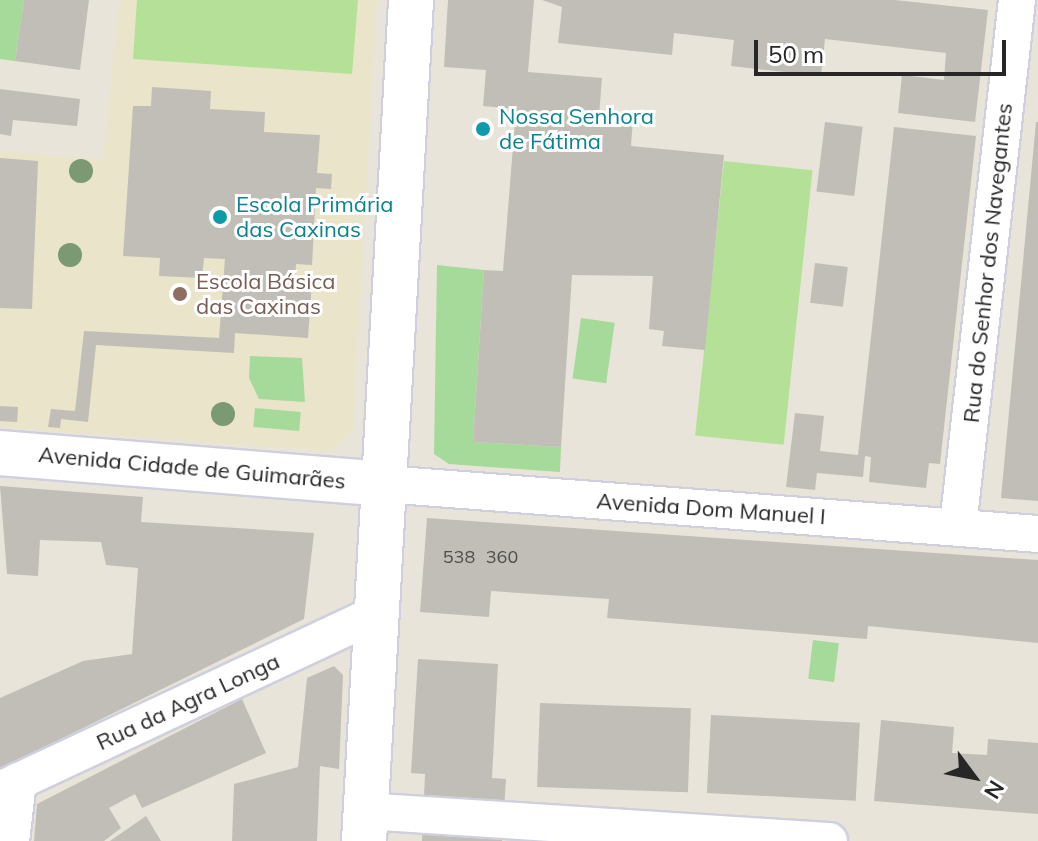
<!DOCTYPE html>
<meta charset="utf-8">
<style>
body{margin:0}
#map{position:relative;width:1038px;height:841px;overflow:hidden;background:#e8e4d9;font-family:Mulish,sans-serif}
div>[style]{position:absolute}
.education>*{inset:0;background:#e9e4ca}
.green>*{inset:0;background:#a5da9a;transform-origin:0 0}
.pitch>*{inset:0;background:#b4e197;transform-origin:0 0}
.building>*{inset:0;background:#c0beb6;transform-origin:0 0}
.roads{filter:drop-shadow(2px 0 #cfcfde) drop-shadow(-2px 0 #cfcfde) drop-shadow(0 2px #cfcfde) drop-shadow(0 -2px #cfcfde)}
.street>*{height:36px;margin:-18px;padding:0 18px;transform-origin:18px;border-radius:18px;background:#fff}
.secondary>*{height:44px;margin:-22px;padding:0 22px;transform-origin:22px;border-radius:22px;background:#fff}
.trees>*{width:24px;height:24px;margin:-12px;border-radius:50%;background:#7b9973}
.dots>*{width:22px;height:22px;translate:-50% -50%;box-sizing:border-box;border:4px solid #fff;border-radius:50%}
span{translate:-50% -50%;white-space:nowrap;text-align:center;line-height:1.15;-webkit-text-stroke:6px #fff;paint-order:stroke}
.number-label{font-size:18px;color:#4d4d4b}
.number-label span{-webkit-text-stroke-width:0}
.culture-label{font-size:22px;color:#0d838f}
.left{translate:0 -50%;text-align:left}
.street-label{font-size:22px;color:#272727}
.education-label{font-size:22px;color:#785e54}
.north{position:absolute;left:934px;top:737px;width:80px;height:80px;-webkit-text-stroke:6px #fff;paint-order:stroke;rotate:122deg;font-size:22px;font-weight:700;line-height:32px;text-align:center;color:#272727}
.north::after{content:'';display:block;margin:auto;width:28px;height:36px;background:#272727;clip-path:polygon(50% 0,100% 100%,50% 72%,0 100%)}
.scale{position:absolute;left:754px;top:40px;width:252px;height:36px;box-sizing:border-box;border:4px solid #272727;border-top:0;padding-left:10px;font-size:24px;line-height:28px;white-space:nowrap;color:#272727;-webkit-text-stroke:6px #fff;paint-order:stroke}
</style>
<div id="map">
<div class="education">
<i style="clip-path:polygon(119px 0,377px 0,353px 431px,332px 451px,0 427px,0 151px,103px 160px)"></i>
</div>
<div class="green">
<i style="clip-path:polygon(0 0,24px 0,15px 61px,0 59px)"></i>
<i style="clip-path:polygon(437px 265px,484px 270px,473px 442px,561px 447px,560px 472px,449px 464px,434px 454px)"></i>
<i style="left:581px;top:318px;width:34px;height:61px;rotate:8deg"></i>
<i style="clip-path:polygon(250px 356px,302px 358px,305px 402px,259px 399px,249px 378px)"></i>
<i style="left:255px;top:408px;width:46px;height:19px;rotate:5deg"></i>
<i style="left:813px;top:640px;width:26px;height:39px;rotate:7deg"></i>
</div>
<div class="pitch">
<i style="clip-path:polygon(137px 0,358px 0,352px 74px,133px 59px)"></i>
<i style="left:724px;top:161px;width:89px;height:276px;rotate:6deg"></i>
</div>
<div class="building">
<i style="clip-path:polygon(24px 0,89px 0,80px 70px,15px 61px)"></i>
<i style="clip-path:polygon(448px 0,534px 0,528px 72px,602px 78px,599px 116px,633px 119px,631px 146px,724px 155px,705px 350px,662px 346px,664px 331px,649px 329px,653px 276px,572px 275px,561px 447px,473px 442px,484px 270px,503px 271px,516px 109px,483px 106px,486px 70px,444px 67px)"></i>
<i style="clip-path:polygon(542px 0,895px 0,988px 10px,975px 122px,898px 113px,902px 75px,944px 80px,946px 53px,825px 39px,821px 76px,731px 66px,734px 40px,674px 33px,672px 55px,558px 43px,562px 7px)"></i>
<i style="clip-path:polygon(152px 87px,211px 91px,210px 109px,265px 112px,264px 132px,320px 135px,317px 173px,332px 174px,331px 189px,316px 188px,312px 265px,296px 264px,295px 279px,312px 281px,308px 338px,235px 333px,234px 353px,96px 345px,88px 422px,61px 419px,60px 428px,48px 427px,51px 409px,75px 411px,84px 331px,219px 338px,225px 259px,204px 258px,202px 278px,159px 276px,160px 258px,123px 256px,133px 106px,151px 106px)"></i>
<i style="clip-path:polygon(0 89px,80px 99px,77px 126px,13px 120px,11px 136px,0 134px)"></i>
<i style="left:825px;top:122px;width:38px;height:70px;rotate:7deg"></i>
<i style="clip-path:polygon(1036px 122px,1038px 122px,1038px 501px,1001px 498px)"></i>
<i style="clip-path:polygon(894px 127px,976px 136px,940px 464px,929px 463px,926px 488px,869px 482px,871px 457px,865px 456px,863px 477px,817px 473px,815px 490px,786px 487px,795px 413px,824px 416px,820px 451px,858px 455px)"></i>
<i style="clip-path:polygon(0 158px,38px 161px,32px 309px,0 308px)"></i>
<i style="left:815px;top:263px;width:33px;height:40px;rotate:7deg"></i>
<i style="left:0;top:406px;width:18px;height:15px;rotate:3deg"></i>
<i style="clip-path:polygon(0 486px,143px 497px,141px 522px,314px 533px,304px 619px,0 769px,0 698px,83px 661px,132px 654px,138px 568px,106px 565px,101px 542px,40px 540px,38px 576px,7px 574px)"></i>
<i style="clip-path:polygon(427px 518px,1038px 560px,1038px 643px,868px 626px,867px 639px,607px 618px,609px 599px,491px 591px,489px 617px,420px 612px)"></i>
<i style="clip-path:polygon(418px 659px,498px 664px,492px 778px,506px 779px,502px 841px,422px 841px,425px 774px,411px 773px)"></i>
<i style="clip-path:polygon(334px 666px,343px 675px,339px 769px,320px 766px,317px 841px,232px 841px,234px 784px,298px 767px,307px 678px)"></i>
<i style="clip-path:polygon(242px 699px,266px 753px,142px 808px,135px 794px,109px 808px,121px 828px,104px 841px,34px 841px,37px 804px)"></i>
<i style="left:540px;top:703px;width:151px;height:84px;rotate:2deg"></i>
<i style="left:711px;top:715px;width:149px;height:78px;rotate:3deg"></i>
<i style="clip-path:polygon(881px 720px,954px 727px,952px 753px,987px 755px,988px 739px,1038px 743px,1038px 814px,874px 801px)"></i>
<i style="clip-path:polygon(146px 816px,161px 841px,110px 841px)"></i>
</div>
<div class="roads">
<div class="street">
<i style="left:384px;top:484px;width:656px;rotate:4.37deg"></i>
<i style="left:958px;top:526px;width:529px;rotate:-83.6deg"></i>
<i style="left:0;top:790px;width:415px;rotate:-25.1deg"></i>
<i style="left:365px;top:811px;width:465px;rotate:3.7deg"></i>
<i style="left:11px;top:841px;width:60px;rotate:-83.3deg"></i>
</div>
<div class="secondary">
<i style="left:0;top:453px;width:385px;rotate:4.6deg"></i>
<i style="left:364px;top:841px;width:842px;rotate:-86.8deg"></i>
</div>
</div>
<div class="trees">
<i style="left:81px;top:171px"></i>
<i style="left:70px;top:255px"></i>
<i style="left:223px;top:414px"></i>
</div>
<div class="dots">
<i style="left:483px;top:129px;background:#0f9aa8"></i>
<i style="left:220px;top:217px;background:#0f9aa8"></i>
<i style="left:180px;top:294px;background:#8d6e63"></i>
</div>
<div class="number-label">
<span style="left:459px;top:557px">538</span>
<span style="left:502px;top:557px">360</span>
</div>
<div class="culture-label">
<span class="left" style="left:499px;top:129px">Nossa Senhora<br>de Fátima</span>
<span class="left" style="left:236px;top:217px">Escola Primária<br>das Caxinas</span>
</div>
<div class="street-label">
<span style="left:988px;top:263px;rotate:-84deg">Rua do Senhor dos Navegantes</span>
<span style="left:192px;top:468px;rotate:5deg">Avenida Cidade de Guimarães</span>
<span style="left:711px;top:509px;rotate:4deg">Avenida Dom Manuel I</span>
<span style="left:188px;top:702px;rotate:-25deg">Rua da Agra Longa</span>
</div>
<div class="education-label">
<span class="left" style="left:196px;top:294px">Escola Básica<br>das Caxinas</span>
</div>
<div class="north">N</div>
<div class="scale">50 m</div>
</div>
